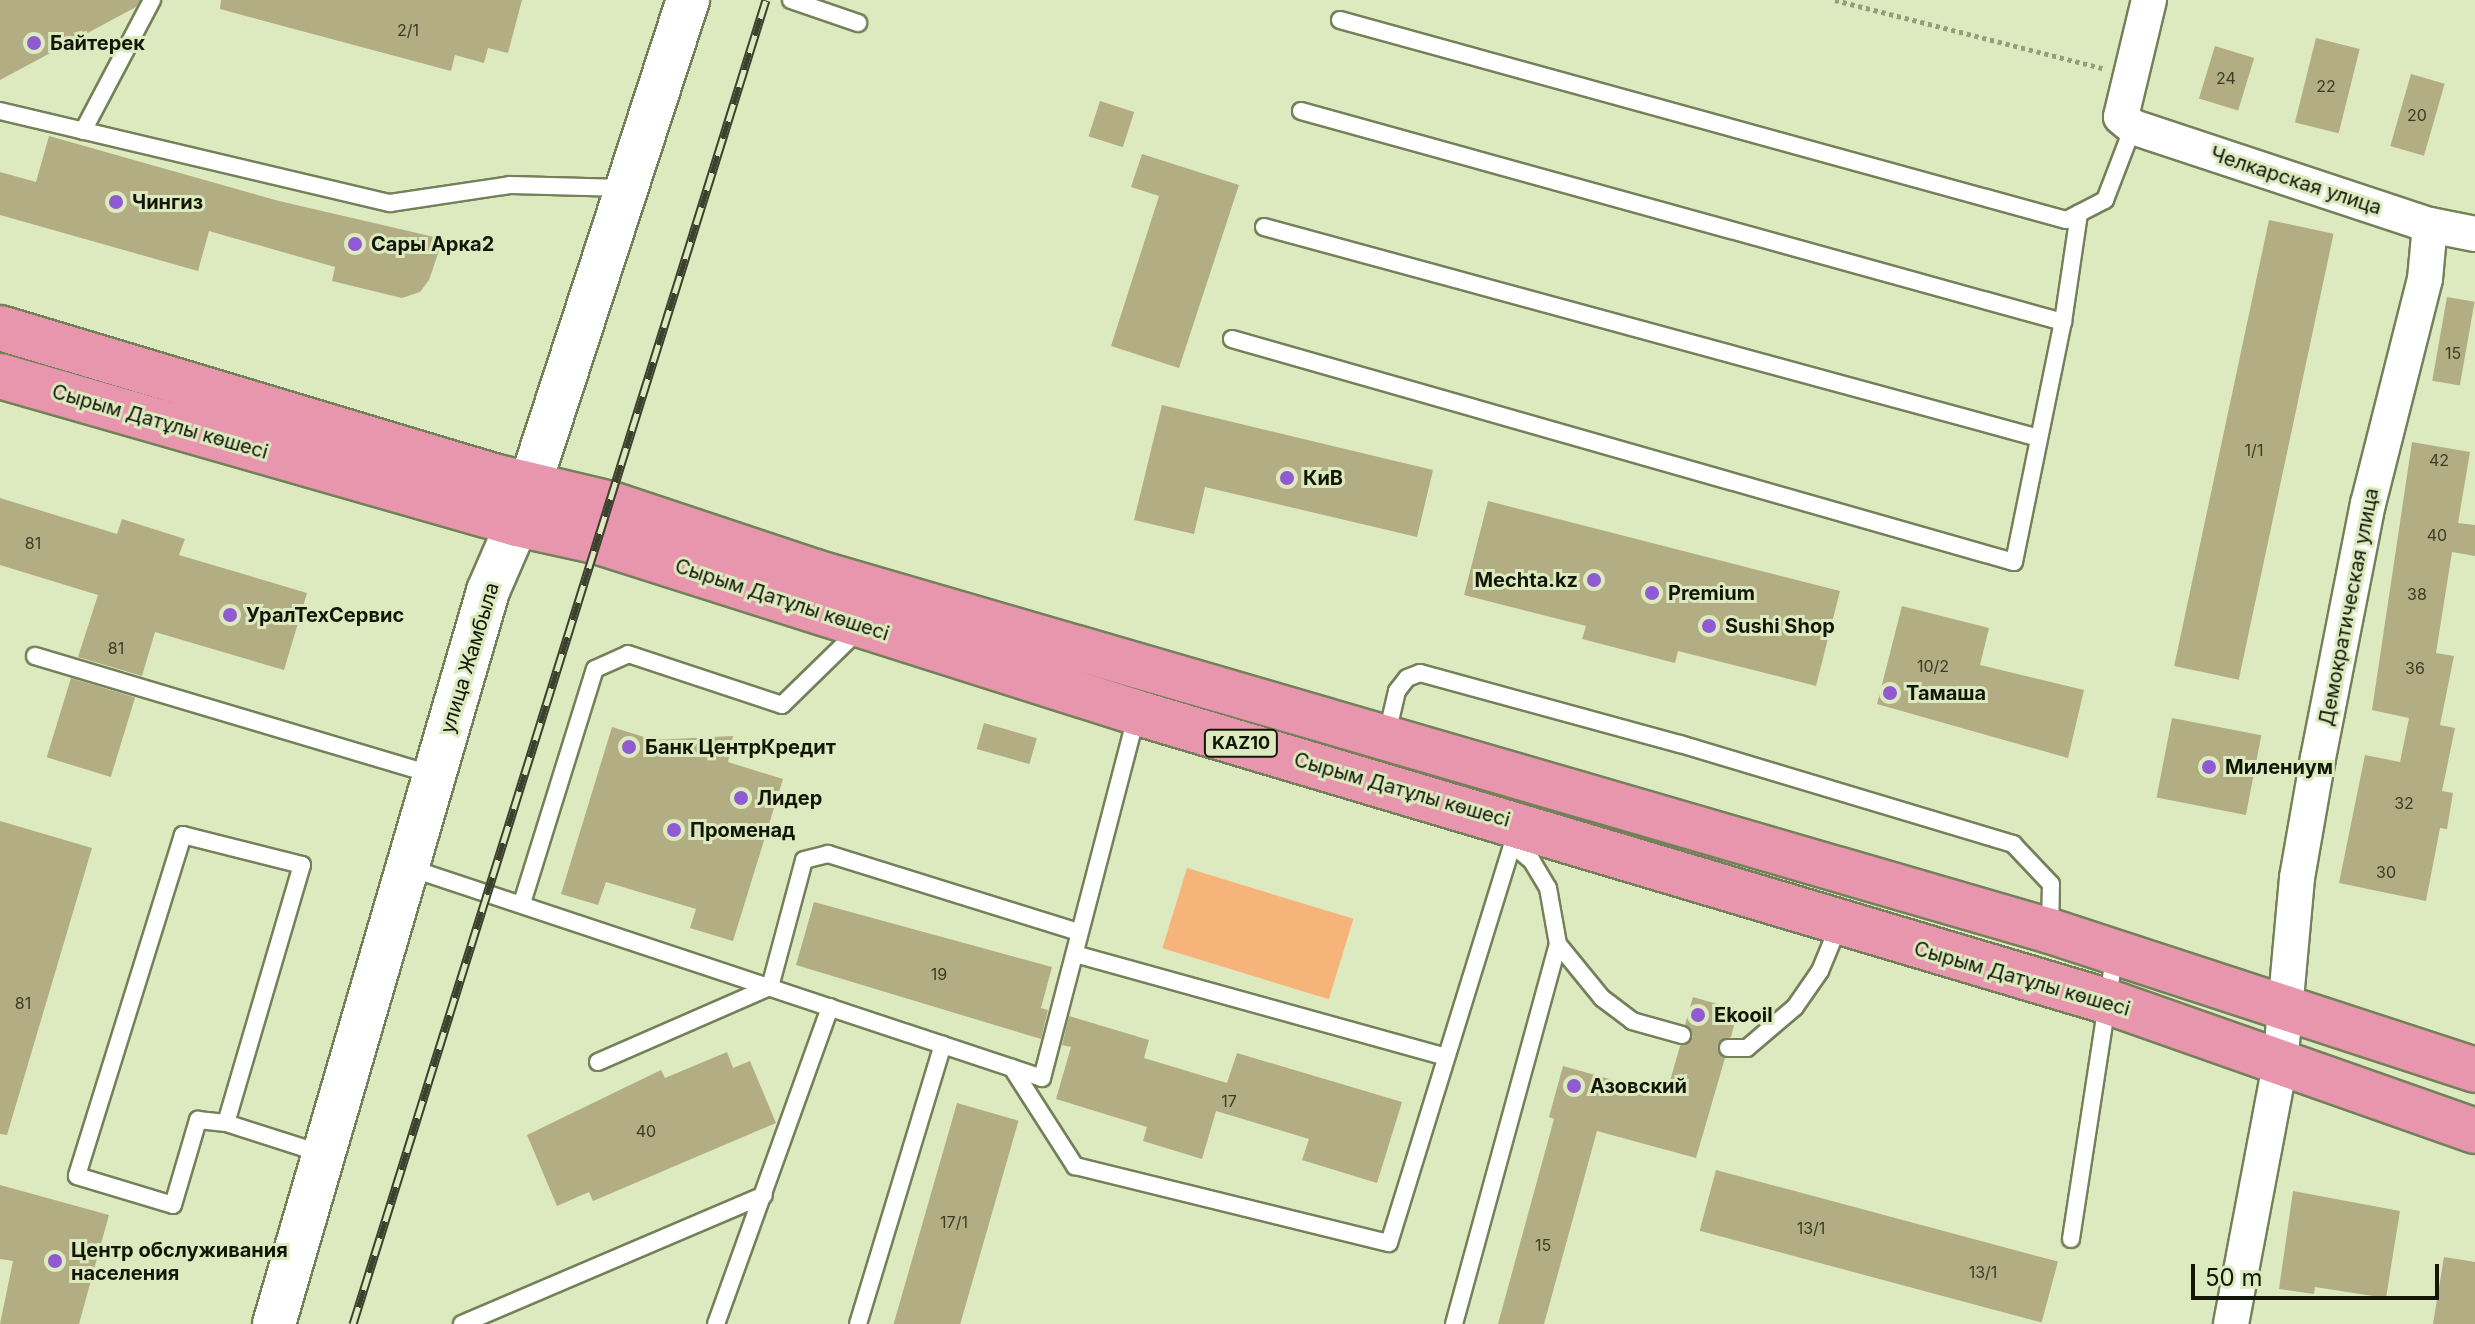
<!DOCTYPE html>
<meta charset="utf-8">
<style>
body{margin:0}
#map{position:relative;width:2475px;height:1324px;overflow:hidden;background:#ddeabf;font-family:Inter,sans-serif}
div>[style]{position:absolute}
.green>*{inset:0;background:#f6b47a;transform-origin:0 0}
.building>*{inset:0;background:#b2ad82;transform-origin:0 0}
.path>*{height:5px;margin-top:-2.5px;transform-origin:0;background:repeating-linear-gradient(90deg,#949d7d 0 4px,transparent 0 8px)}
.roads{filter:drop-shadow(2px 0 #748059) drop-shadow(-2px 0 #748059) drop-shadow(0 2px #748059) drop-shadow(0 -2px #748059)}
.service>*{height:16px;margin:-8px;padding:0 8px;transform-origin:8px;border-radius:8px;background:#fff}
.minor>*{height:34px;margin:-17px;padding:0 17px;transform-origin:17px;border-radius:17px;background:#fff}
.tertiary>*{height:42px;margin:-21px;padding:0 21px;transform-origin:21px;border-radius:21px;background:#fff}
.trunk>*{height:44px;margin:-22px;padding:0 22px;transform-origin:22px;border-radius:22px;background:#e796ae}
.rail>*{height:9px;margin-top:-4.5px;transform-origin:0;background:repeating-linear-gradient(90deg,#ddeabf 0 18px,#3b412d 0 36px);box-sizing:border-box;border-block:2px solid #3b412d}
.dots>*{width:22px;height:22px;translate:-50% -50%;box-sizing:border-box;border:4px solid #ddeabf;border-radius:50%}
span{translate:-50% -50%;white-space:nowrap;text-align:center;line-height:1.15;-webkit-text-stroke:6px #ddeabf;paint-order:stroke}
.number-label{font-size:16px;color:#3b3c26}
.number-label span{-webkit-text-stroke-width:0}
.shield-label span{padding:2px 6px;background:#ddeabf;border:2px solid;border-radius:6px;-webkit-text-stroke-width:0}
.shield-label{font-size:18px;color:#131708;font-weight:700}
.poi-label{font-size:20px;color:#131708;font-weight:700}
.left{translate:0 -50%;text-align:left}
.right{translate:-100% -50%;text-align:right}
.street-label{font-size:20px;color:#131708}
.scale{position:absolute;left:2191px;top:1264px;width:248px;height:36px;box-sizing:border-box;border:4px solid #131708;border-top:0;padding-left:10px;font-size:24px;line-height:28px;white-space:nowrap;color:#131708;-webkit-text-stroke:6px #ddeabf;paint-order:stroke}
</style>
<div id="map">
<div class="green">
<i style="left:1187px;top:868px;width:174px;height:84px;rotate:17deg"></i>
</div>
<div class="building">
<i style="clip-path:polygon(0 0,140px 0,136px 7px,0 80px)"></i>
<i style="clip-path:polygon(221px 0,522px 0,508px 53px,488px 48px,484px 63px,455px 55px,451px 71px,220px 9px)"></i>
<i style="left:2316px;top:38px;width:45px;height:87px;rotate:14deg"></i>
<i style="left:2215px;top:46px;width:41px;height:55px;rotate:17deg"></i>
<i style="left:2411px;top:74px;width:35px;height:75px;rotate:16deg"></i>
<i style="left:1100px;top:101px;width:36px;height:37px;rotate:18deg"></i>
<i style="clip-path:polygon(49px 136px,279px 201px,443px 239px,429px 280px,420px 292px,402px 298px,332px 281px,335px 267px,209px 231px,198px 271px,0 215px,0 172px,36px 182px)"></i>
<i style="clip-path:polygon(1142px 154px,1239px 185px,1179px 368px,1111px 346px,1159px 196px,1131px 187px)"></i>
<i style="left:2269px;top:220px;width:66px;height:456px;rotate:12deg"></i>
<i style="left:2447px;top:297px;width:28px;height:85px;rotate:10deg"></i>
<i style="clip-path:polygon(1162px 405px,1433px 470px,1417px 537px,1205px 487px,1194px 534px,1134px 520px)"></i>
<i style="clip-path:polygon(2412px 442px,2470px 452px,2458px 523px,2475px 525px,2475px 556px,2452px 552px,2436px 653px,2454px 656px,2440px 725px,2455px 728px,2442px 791px,2453px 793px,2447px 829px,2440px 828px,2426px 901px,2339px 883px,2365px 755px,2400px 762px,2409px 718px,2372px 710px)"></i>
<i style="clip-path:polygon(0 498px,117px 534px,122px 519px,185px 539px,179px 555px,307px 593px,284px 670px,155px 632px,142px 676px,78px 657px,98px 595px,0 565px)"></i>
<i style="clip-path:polygon(1488px 501px,1840px 591px,1816px 686px,1678px 651px,1675px 663px,1582px 639px,1586px 626px,1464px 595px)"></i>
<i style="clip-path:polygon(1902px 606px,1989px 628px,1980px 665px,2084px 690px,2068px 758px,1877px 704px)"></i>
<i style="left:71px;top:678px;width:67px;height:83px;rotate:17deg"></i>
<i style="left:2172px;top:718px;width:91px;height:81px;rotate:11deg"></i>
<i style="left:984px;top:723px;width:55px;height:27px;rotate:16deg"></i>
<i style="clip-path:polygon(612px 727px,654px 740px,733px 736px,728px 762px,783px 779px,733px 941px,690px 928px,696px 909px,606px 882px,598px 905px,561px 894px)"></i>
<i style="clip-path:polygon(0 821px,92px 848px,7px 1135px,0 1134px)"></i>
<i style="clip-path:polygon(814px 902px,1052px 967px,1041px 1008px,1048px 1010px,1041px 1039px,796px 965px)"></i>
<i style="clip-path:polygon(1693px 997px,1738px 1010px,1731px 1037px,1718px 1043px,1725px 1058px,1696px 1158px,1597px 1131px,1544px 1324px,1498px 1324px,1554px 1119px,1549px 1117px,1563px 1066px,1666px 1095px,1680px 1046px,1693px 1037px,1685px 1025px)"></i>
<i style="clip-path:polygon(1069px 1016px,1149px 1040px,1144px 1058px,1227px 1083px,1237px 1053px,1402px 1102px,1377px 1183px,1302px 1160px,1309px 1139px,1216px 1111px,1202px 1159px,1143px 1141px,1147px 1127px,1056px 1099px,1071px 1047px,1062px 1045px)"></i>
<i style="clip-path:polygon(727px 1052px,733px 1068px,750px 1061px,776px 1123px,593px 1201px,589px 1192px,557px 1206px,527px 1135px,661px 1070px,665px 1078px)"></i>
<i style="left:957px;top:1103px;width:64px;height:231px;rotate:16deg"></i>
<i style="left:1716px;top:1170px;width:354px;height:63px;rotate:15deg"></i>
<i style="clip-path:polygon(0 1185px,109px 1215px,79px 1324px,0 1324px,13px 1261px,0 1259px)"></i>
<i style="clip-path:polygon(2293px 1191px,2400px 1211px,2386px 1298px,2315px 1287px,2314px 1294px,2279px 1289px)"></i>
<i style="clip-path:polygon(2444px 1257px,2475px 1262px,2475px 1324px,2433px 1324px)"></i>
</div>
<div class="path">
<i style="left:1835px;top:0;width:276px;rotate:14.3deg"></i>
</div>
<div class="roads">
<div class="service">
<i style="left:791px;top:0;width:71px;rotate:18.9deg"></i>
<i style="left:1340px;top:20px;width:753px;rotate:15.4deg"></i>
<i style="left:2066px;top:220px;width:44px;rotate:-27.1deg"></i>
<i style="left:2105px;top:200px;width:78px;rotate:-69deg"></i>
<i style="left:0;top:111px;width:401px;rotate:13.3deg"></i>
<i style="left:390px;top:203px;width:121px;rotate:-8.5deg"></i>
<i style="left:510px;top:185px;width:115px;rotate:1.5deg"></i>
<i style="left:1301px;top:111px;width:791px;rotate:15.48deg"></i>
<i style="left:2063px;top:322px;width:110px;rotate:-81.6deg"></i>
<i style="left:83px;top:131px;width:148px;rotate:-62.2deg"></i>
<i style="left:1264px;top:227px;width:803px;rotate:15.23deg"></i>
<i style="left:1232px;top:339px;width:813px;rotate:15.92deg"></i>
<i style="left:2014px;top:562px;width:245px;rotate:-78.5deg"></i>
<i style="left:35px;top:656px;width:414px;rotate:16.6deg"></i>
<i style="left:1386px;top:738px;width:48px;rotate:-76.8deg"></i>
<i style="left:1397px;top:691px;width:16px;rotate:-52deg"></i>
<i style="left:1407px;top:678px;width:14px;rotate:-21deg"></i>
<i style="left:1420px;top:673px;width:270px;rotate:15.3deg"></i>
<i style="left:1680px;top:744px;width:348px;rotate:16.7deg"></i>
<i style="left:2013px;top:844px;width:55px;rotate:46.5deg"></i>
<i style="left:2051px;top:884px;width:45px;rotate:91.3deg"></i>
<i style="left:407px;top:867px;width:669px;rotate:18.38deg"></i>
<i style="left:1042px;top:1078px;width:376px;rotate:-75.4deg"></i>
<i style="left:522px;top:903px;width:245px;rotate:-72.7deg"></i>
<i style="left:595px;top:669px;width:36px;rotate:-24deg"></i>
<i style="left:628px;top:654px;width:162px;rotate:18.3deg"></i>
<i style="left:782px;top:705px;width:109px;rotate:-44.3deg"></i>
<i style="left:1558px;top:944px;width:70px;rotate:50.8deg"></i>
<i style="left:1602px;top:998px;width:38px;rotate:37deg"></i>
<i style="left:1632px;top:1021px;width:52px;rotate:15.6deg"></i>
<i style="left:1075px;top:954px;width:383px;rotate:15.5deg"></i>
<i style="left:1728px;top:1048px;width:19px"></i>
<i style="left:1747px;top:1048px;width:63px;rotate:-40.5deg"></i>
<i style="left:1795px;top:1007px;width:44px;rotate:-55.2deg"></i>
<i style="left:1820px;top:971px;width:50px;rotate:-67.6deg"></i>
<i style="left:598px;top:1062px;width:188px;rotate:-23.6deg"></i>
<i style="left:770px;top:987px;width:131px;rotate:-75deg"></i>
<i style="left:804px;top:860px;width:25px;rotate:-14deg"></i>
<i style="left:828px;top:854px;width:263px;rotate:17.3deg"></i>
<i style="left:1012px;top:1068px;width:117px;rotate:57.3deg"></i>
<i style="left:1075px;top:1166px;width:323px;rotate:13.8deg"></i>
<i style="left:1389px;top:1243px;width:436px;rotate:-72.8deg"></i>
<i style="left:226px;top:1123px;width:269px;rotate:-73.6deg"></i>
<i style="left:302px;top:865px;width:123px;rotate:-165.9deg"></i>
<i style="left:183px;top:835px;width:357px;rotate:107.3deg"></i>
<i style="left:77px;top:1176px;width:100px;rotate:16.8deg"></i>
<i style="left:173px;top:1205px;width:89px;rotate:-73.6deg"></i>
<i style="left:198px;top:1120px;width:28px;rotate:6deg"></i>
<i style="left:226px;top:1123px;width:102px;rotate:17.7deg"></i>
<i style="left:2071px;top:1239px;width:290px;rotate:-81.3deg"></i>
<i style="left:462px;top:1324px;width:328px;rotate:-23.1deg"></i>
<i style="left:716px;top:1324px;width:337px;rotate:-70.2deg"></i>
<i style="left:858px;top:1324px;width:292px;rotate:-73.1deg"></i>
<i style="left:1454px;top:1324px;width:394px;rotate:-74.7deg"></i>
<i style="left:1558px;top:944px;width:57px;rotate:-100.1deg"></i>
<i style="left:1548px;top:888px;width:31px;rotate:-121deg"></i>
<i style="left:1532px;top:861px;width:26px;rotate:-140deg"></i>
</div>
<div class="minor">
<i style="left:2149px;top:0;width:120px;rotate:103.5deg"></i>
<i style="left:2121px;top:117px;width:16px;rotate:40deg"></i>
<i style="left:2133px;top:127px;width:313px;rotate:18.3deg"></i>
<i style="left:2430px;top:225px;width:46px;rotate:11.3deg"></i>
<i style="left:2231px;top:1324px;width:264px;rotate:-79.3deg"></i>
<i style="left:2280px;top:1065px;width:188px;rotate:-84.8deg"></i>
<i style="left:2297px;top:878px;width:122px;rotate:-80.1deg"></i>
<i style="left:2318px;top:758px;width:259px;rotate:-78.9deg"></i>
<i style="left:2368px;top:504px;width:232px;rotate:-75.8deg"></i>
<i style="left:2425px;top:279px;width:54px;rotate:-84.7deg"></i>
</div>
<div class="tertiary">
<i style="left:274px;top:1324px;width:764px;rotate:-73.72deg"></i>
<i style="left:488px;top:591px;width:73px;rotate:-66.6deg"></i>
<i style="left:517px;top:524px;width:551px;rotate:-71.93deg"></i>
</div>
<div class="trunk">
<i style="left:0;top:328px;width:519px;rotate:16.69deg"></i>
<i style="left:497px;top:477px;width:117px;rotate:13.3deg"></i>
<i style="left:611px;top:504px;width:215px;rotate:18.4deg"></i>
<i style="left:815px;top:572px;width:1286px;rotate:16.21deg"></i>
<i style="left:2050px;top:931px;width:447px;rotate:18.1deg"></i>
<i style="left:0;top:376px;width:538px;rotate:15.97deg"></i>
<i style="left:517px;top:524px;width:84px;rotate:12.4deg"></i>
<i style="left:599px;top:542px;width:565px;rotate:17.6deg"></i>
<i style="left:1138px;top:713px;width:1010px;rotate:16.57deg"></i>
<i style="left:2106px;top:1001px;width:391px;rotate:19.4deg"></i>
</div>
</div>
<div class="rail">
<i style="left:353px;top:1324px;width:1387px;rotate:-72.68deg"></i>
</div>
<div class="dots">
<i style="left:34px;top:43px;background:#905ad2"></i>
<i style="left:116px;top:202px;background:#905ad2"></i>
<i style="left:355px;top:244px;background:#905ad2"></i>
<i style="left:1287px;top:478px;background:#905ad2"></i>
<i style="left:1594px;top:580px;background:#905ad2"></i>
<i style="left:1652px;top:593px;background:#905ad2"></i>
<i style="left:230px;top:615px;background:#905ad2"></i>
<i style="left:1709px;top:626px;background:#905ad2"></i>
<i style="left:1890px;top:693px;background:#905ad2"></i>
<i style="left:629px;top:747px;background:#905ad2"></i>
<i style="left:2209px;top:767px;background:#905ad2"></i>
<i style="left:741px;top:798px;background:#905ad2"></i>
<i style="left:674px;top:830px;background:#905ad2"></i>
<i style="left:1698px;top:1015px;background:#905ad2"></i>
<i style="left:1574px;top:1086px;background:#905ad2"></i>
<i style="left:55px;top:1261px;background:#905ad2"></i>
</div>
<div class="number-label">
<span style="left:408px;top:30px">2/1</span>
<span style="left:2226px;top:78px">24</span>
<span style="left:2326px;top:86px">22</span>
<span style="left:2417px;top:115px">20</span>
<span style="left:2453px;top:353px">15</span>
<span style="left:2254px;top:450px">1/1</span>
<span style="left:2439px;top:460px">42</span>
<span style="left:2437px;top:535px">40</span>
<span style="left:33px;top:543px">81</span>
<span style="left:2417px;top:594px">38</span>
<span style="left:116px;top:648px">81</span>
<span style="left:1933px;top:666px">10/2</span>
<span style="left:2415px;top:668px">36</span>
<span style="left:2404px;top:803px">32</span>
<span style="left:2386px;top:872px">30</span>
<span style="left:939px;top:974px">19</span>
<span style="left:23px;top:1003px">81</span>
<span style="left:1229px;top:1101px">17</span>
<span style="left:646px;top:1131px">40</span>
<span style="left:954px;top:1222px">17/1</span>
<span style="left:1811px;top:1228px">13/1</span>
<span style="left:1543px;top:1245px">15</span>
<span style="left:1983px;top:1272px">13/1</span>
</div>
<div class="shield-label">
<span style="left:1241px;top:743px">KAZ10</span>
</div>
<div class="poi-label">
<span class="left" style="left:50px;top:43px">Байтерек</span>
<span class="left" style="left:132px;top:202px">Чингиз</span>
<span class="left" style="left:371px;top:244px">Сары Арка2</span>
<span class="left" style="left:1303px;top:478px">КиВ</span>
<span class="right" style="left:1578px;top:580px">Mechta.kz</span>
<span class="left" style="left:1668px;top:593px">Premium</span>
<span class="left" style="left:246px;top:615px">УралТехСервис</span>
<span class="left" style="left:1725px;top:626px">Sushi Shop</span>
<span class="left" style="left:1906px;top:693px">Тамаша</span>
<span class="left" style="left:645px;top:747px">Банк ЦентрКредит</span>
<span class="left" style="left:2225px;top:767px">Милениум</span>
<span class="left" style="left:757px;top:798px">Лидер</span>
<span class="left" style="left:690px;top:830px">Променад</span>
<span class="left" style="left:1714px;top:1015px">Ekooil</span>
<span class="left" style="left:1590px;top:1086px">Азовский</span>
<span class="left" style="left:71px;top:1262px">Центр обслуживания<br>наcеления</span>
</div>
<div class="street-label">
<span style="left:2296px;top:181px;rotate:18deg">Челкарская улица</span>
<span style="left:160px;top:422px;rotate:16deg">Сырым Датұлы көшесі</span>
<span style="left:782px;top:600px;rotate:18deg">Сырым Датұлы көшесі</span>
<span style="left:2349px;top:607px;rotate:-79deg">Демократическая улица</span>
<span style="left:470px;top:658px;rotate:-73deg">улица Жамбыла</span>
<span style="left:1402px;top:790px;rotate:16deg">Сырым Датұлы көшесі</span>
<span style="left:2022px;top:979px;rotate:16deg">Сырым Датұлы көшесі</span>
</div>
<div class="scale">50 m</div>
</div>
